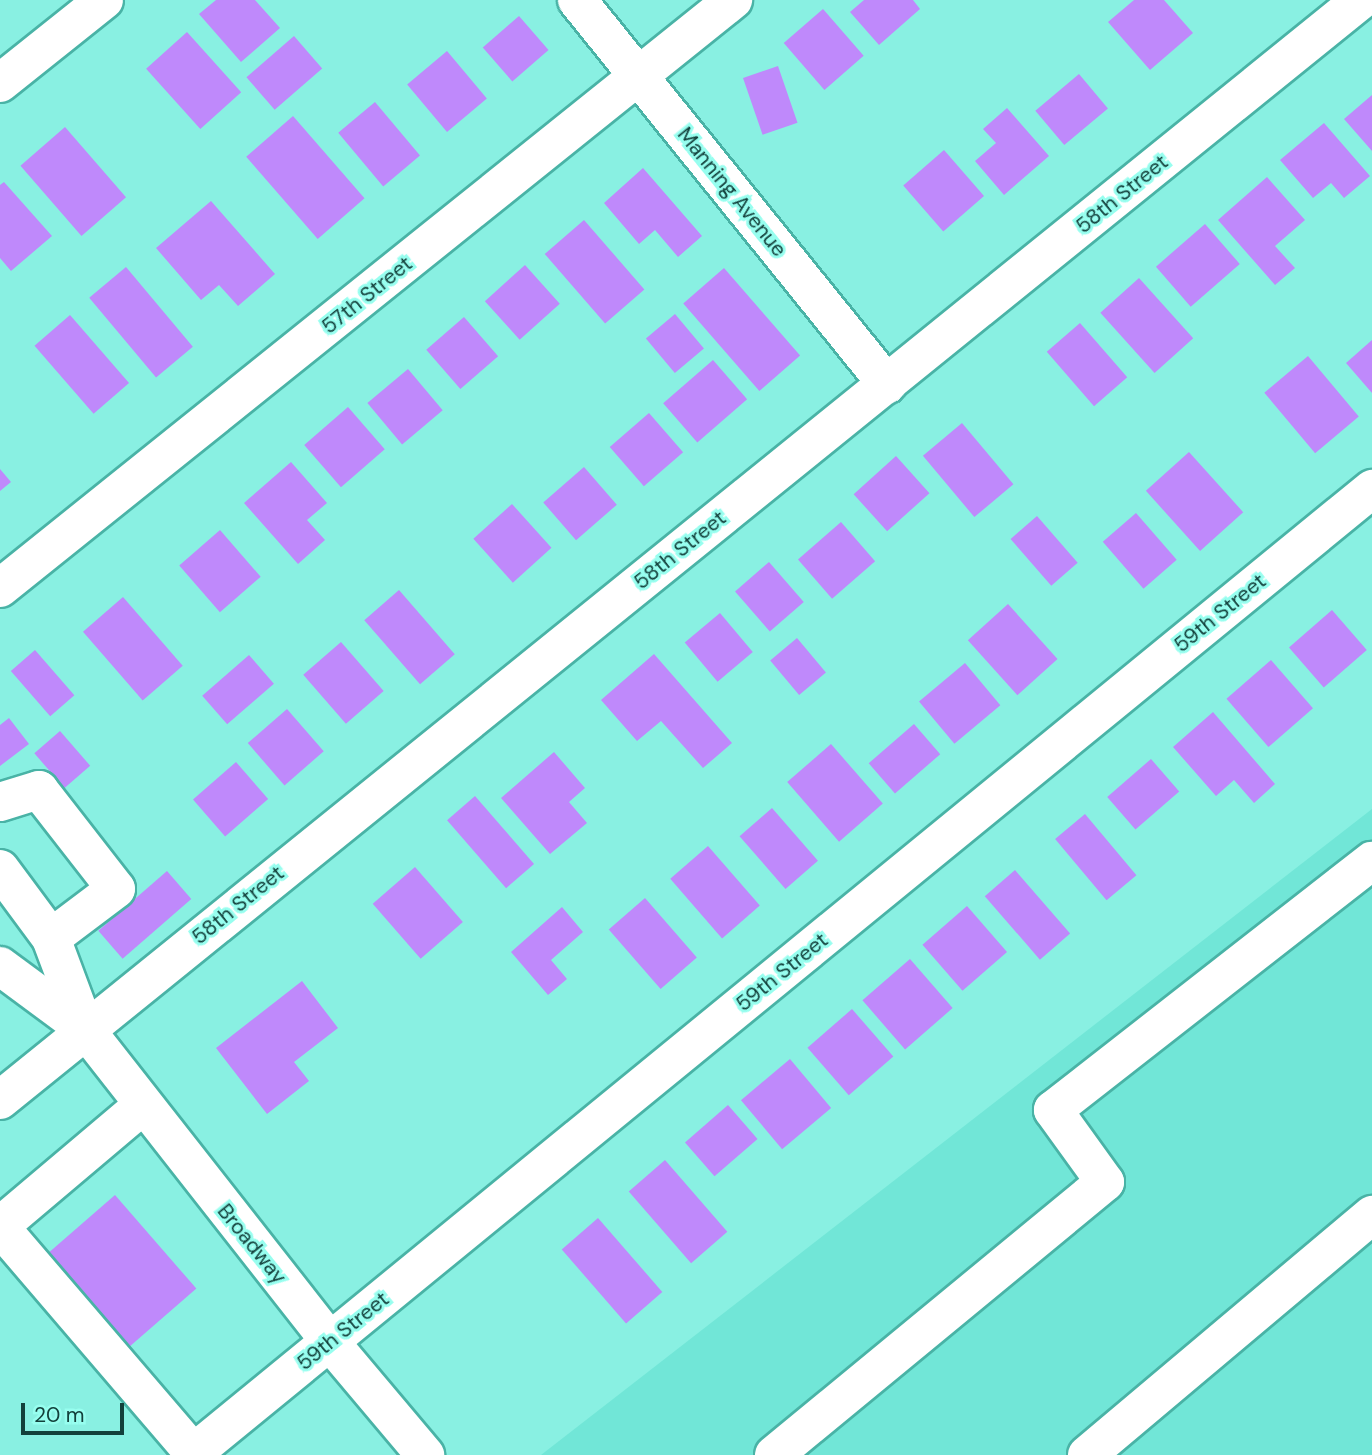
<!DOCTYPE html>
<style>
body{margin:0}
#map{position:relative;width:1372px;height:1455px;overflow:hidden;background:#89f0e2;font-family:"DM Sans",sans-serif}
div>[style]{position:absolute}
.built>*{inset:0;background:#71e6d7}
.building>*{inset:0;background:#bf89fb;transform-origin:0 0}
.roads{filter:drop-shadow(2px 0 #49b3a6) drop-shadow(-2px 0 #49b3a6) drop-shadow(0 2px #49b3a6) drop-shadow(0 -2px #49b3a6)}
.minor>*{height:38px;margin:-19px;padding:0 19px;transform-origin:19px;border-radius:19px;background:#fff}
.major>*{height:38px;margin:-19px;padding:0 19px;transform-origin:19px;border-radius:19px;background:#fff}
span{translate:-50% -50%;white-space:nowrap;text-align:center;line-height:1.15;-webkit-text-stroke:6px #97feef;paint-order:stroke}
.street-label{font-size:21px;color:#13403b}
.scale{position:absolute;left:21px;top:1403px;width:103px;height:32px;box-sizing:border-box;border:4px solid #13403b;border-top:0;padding-left:9px;font-size:21px;line-height:24px;white-space:nowrap;color:#13403b;-webkit-text-stroke:5px #97feef;paint-order:stroke}
</style>
<div id="map">
<div class="built">
<i style="clip-path:polygon(1372px 809px,1372px 1455px,541px 1455px)"></i>
</div>
<div class="building">
<i style="clip-path:polygon(216px 0,255px 0,280px 28px,241px 62px,199px 14px)"></i>
<i style="clip-path:polygon(864px 0,913px 0,920px 9px,879px 45px,850px 12px)"></i>
<i style="clip-path:polygon(1134px 0,1164px 0,1193px 33px,1150px 70px,1108px 22px)"></i>
<i style="left:823px;top:9px;width:62px;height:52px;rotate:49deg"></i>
<i style="left:519px;top:16px;width:45px;height:48px;rotate:49deg"></i>
<i style="left:187px;top:32px;width:81px;height:55px;rotate:48deg"></i>
<i style="left:294px;top:36px;width:43px;height:63px;rotate:49deg"></i>
<i style="left:447px;top:51px;width:62px;height:52px;rotate:50deg"></i>
<i style="left:778px;top:66px;width:60px;height:37px;rotate:71deg"></i>
<i style="left:1079px;top:74px;width:45px;height:57px;rotate:50deg"></i>
<i style="clip-path:polygon(1372px 95px,1372px 151px,1344px 119px)"></i>
<i style="left:375px;top:102px;width:70px;height:48px;rotate:50deg"></i>
<i style="clip-path:polygon(1007px 108px,1049px 156px,1004px 195px,975px 161px,996px 143px,983px 129px)"></i>
<i style="left:293px;top:116px;width:109px;height:62px;rotate:49deg"></i>
<i style="clip-path:polygon(1324px 123px,1370px 176px,1344px 198px,1331px 183px,1313px 198px,1280px 160px)"></i>
<i style="left:65px;top:127px;width:93px;height:59px;rotate:49deg"></i>
<i style="left:944px;top:150px;width:61px;height:54px;rotate:49deg"></i>
<i style="clip-path:polygon(643px 168px,702px 236px,678px 257px,655px 230px,639px 244px,604px 203px)"></i>
<i style="clip-path:polygon(1267px 177px,1305px 220px,1275px 246px,1295px 268px,1275px 285px,1218px 220px)"></i>
<i style="clip-path:polygon(4px 182px,52px 236px,11px 271px,0 258px,0 185px)"></i>
<i style="clip-path:polygon(211px 201px,275px 274px,238px 306px,219px 285px,201px 300px,156px 248px)"></i>
<i style="left:584px;top:220px;width:92px;height:52px;rotate:49deg"></i>
<i style="left:1205px;top:224px;width:53px;height:65px;rotate:49deg"></i>
<i style="left:525px;top:265px;width:52px;height:54px;rotate:48deg"></i>
<i style="left:126px;top:267px;width:104px;height:48px;rotate:50deg"></i>
<i style="left:724px;top:268px;width:116px;height:54px;rotate:49deg"></i>
<i style="left:1139px;top:278px;width:81px;height:52px;rotate:48deg"></i>
<i style="left:675px;top:314px;width:45px;height:38px;rotate:50deg"></i>
<i style="left:70px;top:315px;width:90px;height:47px;rotate:49deg"></i>
<i style="left:464px;top:317px;width:52px;height:50px;rotate:49deg"></i>
<i style="left:1080px;top:323px;width:72px;height:44px;rotate:49deg"></i>
<i style="clip-path:polygon(1372px 340px,1372px 393px,1346px 363px)"></i>
<i style="left:1308px;top:356px;width:79px;height:57px;rotate:50deg"></i>
<i style="left:713px;top:360px;width:52px;height:66px;rotate:49deg"></i>
<i style="left:408px;top:369px;width:54px;height:53px;rotate:50deg"></i>
<i style="left:348px;top:407px;width:56px;height:58px;rotate:49deg"></i>
<i style="left:649px;top:413px;width:52px;height:52px;rotate:49deg"></i>
<i style="left:962px;top:423px;width:80px;height:51px;rotate:50deg"></i>
<i style="left:1189px;top:452px;width:81px;height:58px;rotate:48deg"></i>
<i style="left:896px;top:456px;width:50px;height:57px;rotate:48deg"></i>
<i style="clip-path:polygon(291px 462px,327px 503px,307px 520px,325px 540px,298px 564px,244px 503px)"></i>
<i style="left:584px;top:467px;width:50px;height:54px;rotate:49deg"></i>
<i style="clip-path:polygon(0 469px,11px 482px,0 491px)"></i>
<i style="left:512px;top:504px;width:59px;height:52px;rotate:48deg"></i>
<i style="left:1136px;top:513px;width:62px;height:44px;rotate:49deg"></i>
<i style="left:1037px;top:516px;width:62px;height:35px;rotate:49deg"></i>
<i style="left:841px;top:522px;width:52px;height:57px;rotate:49deg"></i>
<i style="left:220px;top:530px;width:62px;height:54px;rotate:49deg"></i>
<i style="left:769px;top:562px;width:53px;height:45px;rotate:49deg"></i>
<i style="left:399px;top:590px;width:85px;height:46px;rotate:49deg"></i>
<i style="left:123px;top:597px;width:91px;height:53px;rotate:49deg"></i>
<i style="left:1008px;top:604px;width:74px;height:54px;rotate:48deg"></i>
<i style="left:1332px;top:610px;width:53px;height:57px;rotate:49deg"></i>
<i style="left:720px;top:613px;width:51px;height:46px;rotate:50deg"></i>
<i style="left:797px;top:638px;width:45px;height:35px;rotate:50deg"></i>
<i style="left:341px;top:642px;width:65px;height:50px;rotate:49deg"></i>
<i style="left:35px;top:650px;width:60px;height:32px;rotate:49deg"></i>
<i style="clip-path:polygon(654px 654px,732px 743px,703px 768px,661px 721px,637px 741px,601px 700px)"></i>
<i style="left:249px;top:655px;width:38px;height:62px;rotate:49deg"></i>
<i style="left:1271px;top:660px;width:64px;height:59px;rotate:49deg"></i>
<i style="left:965px;top:663px;width:55px;height:60px;rotate:50deg"></i>
<i style="left:287px;top:709px;width:56px;height:52px;rotate:49deg"></i>
<i style="clip-path:polygon(1213px 712px,1275px 784px,1254px 803px,1234px 780px,1216px 796px,1173px 747px)"></i>
<i style="clip-path:polygon(9px 718px,29px 744px,0 766px,0 725px)"></i>
<i style="left:914px;top:724px;width:40px;height:60px;rotate:49deg"></i>
<i style="left:60px;top:731px;width:46px;height:34px;rotate:49deg"></i>
<i style="left:831px;top:744px;width:79px;height:58px;rotate:49deg"></i>
<i style="clip-path:polygon(554px 752px,585px 788px,569px 802px,587px 823px,550px 854px,501px 798px)"></i>
<i style="left:1151px;top:759px;width:43px;height:58px;rotate:49deg"></i>
<i style="left:236px;top:762px;width:49px;height:57px;rotate:49deg"></i>
<i style="left:475px;top:796px;width:90px;height:37px;rotate:49deg"></i>
<i style="left:772px;top:808px;width:70px;height:43px;rotate:49deg"></i>
<i style="left:1085px;top:814px;width:80px;height:39px;rotate:50deg"></i>
<i style="left:708px;top:846px;width:79px;height:50px;rotate:49deg"></i>
<i style="left:415px;top:867px;width:73px;height:56px;rotate:49deg"></i>
<i style="left:1015px;top:870px;width:84px;height:40px;rotate:49deg"></i>
<i style="left:167px;top:871px;width:37px;height:91px;rotate:49deg"></i>
<i style="left:645px;top:898px;width:79px;height:48px;rotate:49deg"></i>
<i style="left:967px;top:906px;width:61px;height:59px;rotate:49deg"></i>
<i style="clip-path:polygon(562px 907px,583px 932px,551px 960px,567px 979px,548px 995px,511px 952px)"></i>
<i style="left:910px;top:959px;width:65px;height:63px;rotate:49deg"></i>
<i style="clip-path:polygon(302px 981px,338px 1028px,294px 1062px,309px 1081px,267px 1114px,216px 1048px)"></i>
<i style="left:852px;top:1009px;width:63px;height:59px;rotate:49deg"></i>
<i style="left:790px;top:1059px;width:64px;height:64px;rotate:50deg"></i>
<i style="left:728px;top:1105px;width:45px;height:57px;rotate:49deg"></i>
<i style="left:665px;top:1160px;width:95px;height:48px;rotate:49deg"></i>
<i style="left:115px;top:1195px;width:124px;height:88px;rotate:49deg"></i>
<i style="left:598px;top:1218px;width:98px;height:48px;rotate:49deg"></i>
</div>
<div class="roads">
<div class="minor">
<i style="left:577px;top:0;width:494px;rotate:51.1deg"></i>
<i style="left:0;top:83px;width:133px;rotate:-38.6deg"></i>
<i style="left:0;top:588px;width:940px;rotate:-38.74deg"></i>
<i style="left:0;top:802px;width:41px;rotate:-17.1deg"></i>
<i style="left:39px;top:790px;width:125px;rotate:52.1deg"></i>
<i style="left:116px;top:889px;width:81px;rotate:143deg"></i>
<i style="left:0;top:1100px;width:1750px;rotate:-38.95deg"></i>
<i style="left:0;top:1226px;width:187px;rotate:-40.2deg"></i>
<i style="left:0;top:1227px;width:298px;rotate:49.4deg"></i>
<i style="left:191px;top:1455px;width:1526px;rotate:-39.28deg"></i>
<i style="left:774px;top:1455px;width:429px;rotate:-39.5deg"></i>
<i style="left:1105px;top:1182px;width:89px;rotate:-125.8deg"></i>
<i style="left:1053px;top:1110px;width:405px;rotate:-38deg"></i>
<i style="left:1087px;top:1455px;width:373px;rotate:-40.1deg"></i>
</div>
<div class="major">
<i style="left:0;top:869px;width:86px;rotate:53.5deg"></i>
<i style="left:51px;top:938px;width:97px;rotate:69.5deg"></i>
<i style="left:85px;top:1029px;width:397px;rotate:51.9deg"></i>
<i style="left:330px;top:1342px;width:148px;rotate:49.9deg"></i>
<i style="left:0;top:966px;width:106px;rotate:36.5deg"></i>
</div>
</div>
<div class="street-label">
<span style="left:732px;top:192px;rotate:51deg">Manning Avenue</span>
<span style="left:1122px;top:194px;rotate:-39deg">58th Street</span>
<span style="left:367px;top:295px;rotate:-39deg">57th Street</span>
<span style="left:680px;top:550px;rotate:-39deg">58th Street</span>
<span style="left:1220px;top:613px;rotate:-39deg">59th Street</span>
<span style="left:238px;top:905px;rotate:-39deg">58th Street</span>
<span style="left:782px;top:972px;rotate:-39deg">59th Street</span>
<span style="left:252px;top:1244px;rotate:51deg">Broadway</span>
<span style="left:343px;top:1331px;rotate:-39deg">59th Street</span>
</div>
<div class="scale">20 m</div>
</div>
